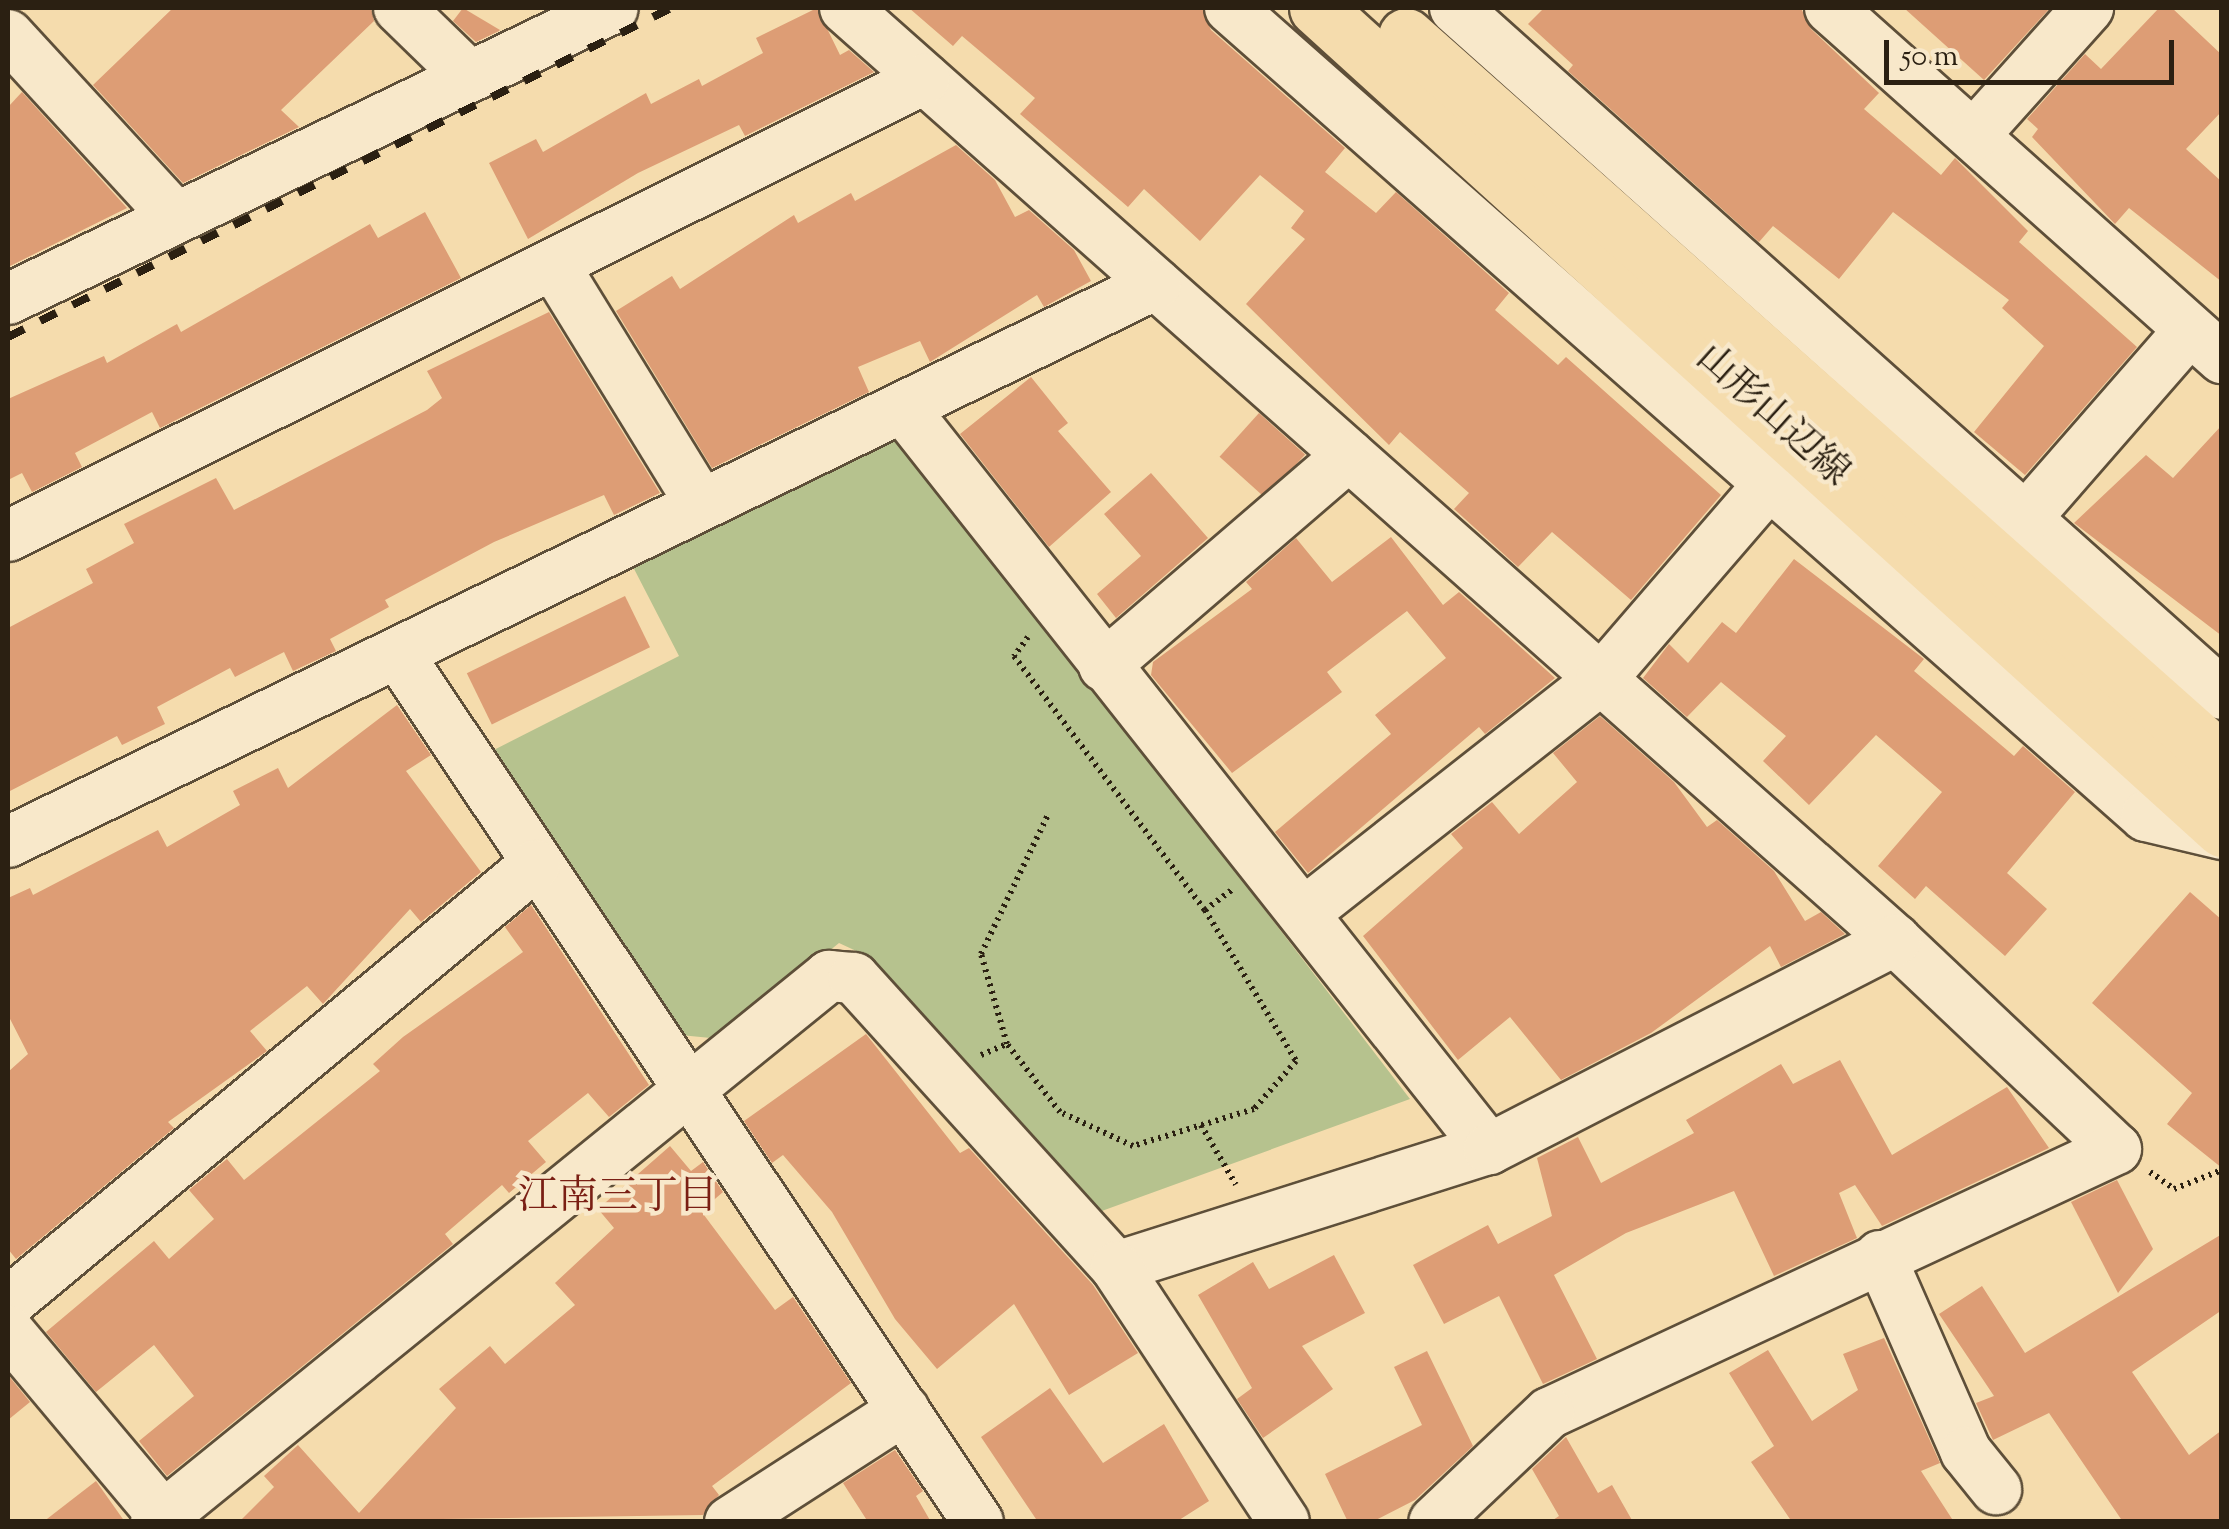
<!DOCTYPE html>
<meta charset="utf-8">
<style>
body{margin:0}
#map{position:relative;width:2229px;height:1529px;overflow:hidden;background:#f5dcad;font-family:"Sorts Mill Goudy","Noto Serif JP",serif}
div>[style]{position:absolute}
.green>*{inset:0;background:#b6c28e}
.building>*{inset:0;background:#dd9d75;transform-origin:0 0}
.path>*{height:6px;margin-top:-3px;transform-origin:0;background:repeating-linear-gradient(90deg,#2b2012 0 2.5px,transparent 0 7.5px)}
.roads{filter:drop-shadow(2px 0 #5e4f39) drop-shadow(-2px 0 #5e4f39) drop-shadow(0 2px #5e4f39) drop-shadow(0 -2px #5e4f39)}
.minor>*{height:50px;margin:-25px;padding:0 25px;transform-origin:25px;border-radius:25px;background:#f8e8ca}
.major>*{height:55px;margin:-27.5px;padding:0 27.5px;transform-origin:27.5px;border-radius:27.5px;background:#f5dcad}
.rail>*{height:8px;margin-top:-4px;transform-origin:0;background:repeating-linear-gradient(90deg,#2b2012 0 18px,transparent 0 36px)}
span{translate:-50% -50%;white-space:nowrap;text-align:center;line-height:1.15;-webkit-text-stroke:9px #f8e8ca;paint-order:stroke}
.street-label{font-size:38px;color:#2b2012}
.neighbourhood-label{font-size:40px;color:#7a1f14}
.frame{position:absolute;inset:0;border:10px solid #2b2012;pointer-events:none}
.scale{position:absolute;left:1884px;top:40px;width:290px;height:45px;box-sizing:border-box;border:5px solid #2b2012;border-top:0;padding-left:12px;font-size:30px;line-height:35px;white-space:nowrap;color:#2b2012;-webkit-text-stroke:8px #f8e8ca;paint-order:stroke}
</style>
<div id="map">
<div class="green">
<i style="clip-path:polygon(900px 435px,1410px 1099px,1099px 1212px,867px 956px,839px 943px,721px 1039px,670px 1034px,482px 756px,679px 656px,631px 563px)"></i>
</div>
<div class="building">
<i style="clip-path:polygon(173px 8px,371px 8px,374px 21px,281px 110px,299px 127px,183px 183px,93px 85px)"></i>
<i style="clip-path:polygon(463px 8px,500px 30px,499px 31px,476px 42px,453px 21px)"></i>
<i style="clip-path:polygon(817px 8px,840px 55px,849px 50px,874px 72px,745px 136px,739px 125px,638px 173px,528px 239px,489px 163px,536px 139px,543px 152px,646px 93px,651px 104px,699px 79px,702px 86px,763px 53px,756px 38px)"></i>
<i style="clip-path:polygon(909px 8px,1202px 8px,1211px 30px,1345px 148px,1325px 172px,1376px 213px,1396px 192px,1509px 293px,1495px 310px,1558px 365px,1566px 357px,1721px 495px,1631px 600px,1552px 532px,1518px 567px,1454px 509px,1469px 493px,1400px 432px,1389px 445px,1246px 304px,1305px 239px,1291px 228px,1304px 211px,1260px 175px,1200px 241px,1144px 189px,1128px 207px,1020px 114px,1035px 98px,962px 36px,953px 46px)"></i>
<i style="clip-path:polygon(1544px 8px,1801px 8px,1811px 29px,1879px 93px,1864px 109px,1941px 175px,1955px 158px,2028px 231px,2019px 242px,2137px 347px,2025px 475px,1974px 432px,2044px 346px,2002px 308px,2009px 300px,1893px 212px,1839px 279px,1773px 226px,1759px 242px,1568px 71px,1573px 65px,1528px 24px)"></i>
<i style="clip-path:polygon(1904px 8px,2050px 8px,1984px 80px)"></i>
<i style="clip-path:polygon(2159px 8px,2172px 8px,2222px 55px,2222px 111px,2186px 149px,2222px 182px,2222px 282px,2129px 208px,2115px 224px,2032px 137px,2038px 129px,2027px 119px,2085px 54px,2101px 69px)"></i>
<i style="clip-path:polygon(22px 92px,127px 208px,8px 267px,8px 107px)"></i>
<i style="clip-path:polygon(956px 145px,995px 180px,1015px 217px,1029px 210px,1074px 250px,1091px 281px,1044px 307px,1037px 295px,930px 362px,920px 341px,858px 367px,869px 392px,712px 468px,616px 311px,672px 276px,680px 289px,794px 215px,798px 223px,851px 193px,855px 201px)"></i>
<i style="clip-path:polygon(425px 212px,461px 278px,160px 428px,152px 412px,75px 453px,82px 467px,32px 492px,22px 473px,8px 480px,8px 399px,104px 356px,107px 363px,177px 324px,181px 332px,370px 224px,378px 238px)"></i>
<i style="clip-path:polygon(549px 312px,660px 493px,614px 515px,604px 495px,494px 542px,385px 600px,389px 607px,330px 639px,336px 651px,293px 671px,284px 652px,235px 677px,230px 668px,157px 707px,165px 724px,122px 745px,117px 736px,8px 792px,8px 628px,93px 583px,86px 569px,134px 543px,124px 524px,216px 478px,234px 510px,427px 410px,442px 398px,427px 371px)"></i>
<i style="clip-path:polygon(1031px 377px,1068px 423px,1058px 431px,1111px 492px,1049px 547px,960px 434px)"></i>
<i style="left:1259px;top:413px;width:62px;height:59px;rotate:42deg"></i>
<i style="clip-path:polygon(2222px 425px,2222px 636px,2074px 523px,2146px 455px,2173px 478px)"></i>
<i style="clip-path:polygon(1151px 473px,1208px 538px,1116px 618px,1097px 594px,1141px 556px,1104px 514px)"></i>
<i style="clip-path:polygon(1391px 537px,1443px 605px,1459px 592px,1555px 678px,1485px 734px,1479px 727px,1308px 873px,1275px 832px,1391px 734px,1375px 715px,1446px 658px,1407px 611px,1327px 672px,1342px 692px,1232px 773px,1151px 675px,1153px 662px,1252px 589px,1246px 582px,1296px 538px,1332px 582px)"></i>
<i style="clip-path:polygon(1794px 559px,1924px 659px,1914px 671px,2014px 756px,2023px 746px,2075px 792px,2007px 873px,2047px 909px,2005px 956px,1926px 886px,1915px 899px,1878px 866px,1942px 792px,1876px 735px,1809px 805px,1763px 761px,1786px 736px,1721px 682px,1687px 717px,1643px 678px,1669px 644px,1688px 663px,1722px 622px,1736px 633px)"></i>
<i style="left:625px;top:596px;width:57px;height:176px;rotate:64deg"></i>
<i style="clip-path:polygon(397px 705px,431px 755px,406px 771px,481px 872px,421px 922px,410px 909px,323px 1004px,307px 986px,250px 1031px,267px 1051px,168px 1122px,174px 1128px,16px 1259px,8px 1249px,8px 1072px,28px 1054px,8px 1015px,8px 898px,30px 888px,33px 895px,158px 830px,167px 847px,240px 805px,233px 791px,278px 768px,288px 788px)"></i>
<i style="clip-path:polygon(1600px 716px,1674px 782px,1707px 827px,1717px 820px,1774px 871px,1805px 921px,1821px 912px,1845px 934px,1781px 967px,1770px 946px,1651px 1033px,1561px 1080px,1510px 1017px,1458px 1060px,1363px 936px,1463px 848px,1451px 834px,1492px 802px,1519px 834px,1577px 782px,1553px 753px)"></i>
<i style="clip-path:polygon(2190px 892px,2222px 920px,2222px 1168px,2167px 1124px,2192px 1093px,2092px 1003px)"></i>
<i style="clip-path:polygon(531px 905px,649px 1085px,609px 1117px,588px 1093px,528px 1141px,546px 1162px,509px 1193px,502px 1185px,445px 1234px,453px 1244px,167px 1476px,139px 1441px,194px 1396px,154px 1345px,96px 1392px,46px 1332px,154px 1241px,169px 1259px,214px 1219px,189px 1190px,212px 1171px,227px 1159px,244px 1180px,380px 1071px,373px 1064px,403px 1037px,523px 952px,505px 927px)"></i>
<i style="clip-path:polygon(866px 1034px,960px 1153px,969px 1148px,1093px 1285px,1138px 1353px,1069px 1395px,1014px 1304px,937px 1369px,895px 1319px,832px 1212px,783px 1155px,772px 1163px,744px 1121px)"></i>
<i style="clip-path:polygon(1840px 1060px,1892px 1155px,2007px 1087px,2049px 1148px,1882px 1226px,1855px 1185px,1839px 1193px,1857px 1238px,1774px 1276px,1734px 1191px,1626px 1233px,1554px 1275px,1597px 1359px,1543px 1384px,1499px 1296px,1444px 1324px,1413px 1265px,1488px 1225px,1498px 1244px,1552px 1216px,1537px 1158px,1578px 1137px,1601px 1183px,1694px 1133px,1686px 1120px,1781px 1064px,1793px 1084px)"></i>
<i style="clip-path:polygon(670px 1146px,691px 1171px,703px 1162px,723px 1192px,701px 1211px,775px 1310px,793px 1297px,851px 1383px,712px 1486px,719px 1495px,703px 1515px,239px 1522px,274px 1487px,264px 1476px,298px 1445px,359px 1513px,456px 1408px,439px 1389px,490px 1346px,505px 1364px,575px 1305px,555px 1283px,614px 1228px,598px 1209px)"></i>
<i style="clip-path:polygon(2117px 1180px,2153px 1249px,2118px 1293px,2071px 1202px)"></i>
<i style="clip-path:polygon(2222px 1234px,2222px 1310px,2132px 1372px,2189px 1455px,2222px 1430px,2222px 1522px,2123px 1522px,2049px 1413px,1993px 1440px,1976px 1403px,1994px 1396px,1939px 1314px,1982px 1286px,2025px 1353px)"></i>
<i style="clip-path:polygon(1334px 1255px,1365px 1313px,1302px 1346px,1333px 1389px,1263px 1438px,1237px 1399px,1252px 1388px,1198px 1295px,1253px 1262px,1269px 1289px)"></i>
<i style="clip-path:polygon(1884px 1338px,1940px 1463px,1921px 1471px,1954px 1522px,1792px 1522px,1751px 1462px,1774px 1446px,1729px 1373px,1768px 1350px,1812px 1421px,1858px 1390px,1843px 1354px)"></i>
<i style="clip-path:polygon(1427px 1351px,1473px 1446px,1415px 1500px,1372px 1522px,1348px 1522px,1325px 1474px,1422px 1425px,1394px 1367px)"></i>
<i style="clip-path:polygon(8px 1375px,30px 1402px,8px 1420px)"></i>
<i style="clip-path:polygon(1050px 1388px,1103px 1463px,1164px 1424px,1209px 1501px,1176px 1522px,1038px 1522px,981px 1437px)"></i>
<i style="clip-path:polygon(1566px 1437px,1598px 1493px,1612px 1485px,1633px 1522px,1550px 1522px,1559px 1516px,1532px 1469px)"></i>
<i style="clip-path:polygon(895px 1450px,923px 1491px,916px 1496px,931px 1522px,868px 1522px,843px 1483px)"></i>
<i style="clip-path:polygon(96px 1481px,125px 1522px,43px 1522px)"></i>
</div>
<div class="path">
<i style="left:1028px;top:637px;width:24px;rotate:126deg"></i>
<i style="left:1014px;top:656px;width:318px;rotate:53.1deg"></i>
<i style="left:1205px;top:910px;width:176px;rotate:58.9deg"></i>
<i style="left:1296px;top:1061px;width:64px;rotate:131.2deg"></i>
<i style="left:1254px;top:1109px;width:127px;rotate:163deg"></i>
<i style="left:1133px;top:1146px;width:81px;rotate:-155deg"></i>
<i style="left:1060px;top:1112px;width:86px;rotate:-127.9deg"></i>
<i style="left:1007px;top:1044px;width:94px;rotate:-106.1deg"></i>
<i style="left:981px;top:954px;width:154px;rotate:-64.3deg"></i>
<i style="left:1205px;top:910px;width:34px;rotate:-37deg"></i>
<i style="left:981px;top:1055px;width:28px;rotate:-23deg"></i>
<i style="left:1201px;top:1125px;width:69px;rotate:59.7deg"></i>
<i style="left:2150px;top:1172px;width:29px;rotate:35deg"></i>
<i style="left:2174px;top:1189px;width:52px;rotate:-21.6deg"></i>
</div>
<div class="roads">
<div class="minor">
<i style="left:399px;top:8px;width:98px;rotate:44.2deg"></i>
<i style="left:845px;top:8px;width:1404px;rotate:41.59deg"></i>
<i style="left:1895px;top:940px;width:304px;rotate:43.4deg"></i>
<i style="left:2116px;top:1149px;width:625px;rotate:155.03deg"></i>
<i style="left:1549px;top:1413px;width:158px;rotate:136.5deg"></i>
<i style="left:1230px;top:8px;width:1221px;rotate:41.42deg"></i>
<i style="left:2146px;top:816px;width:78px;rotate:13.3deg"></i>
<i style="left:1455px;top:8px;width:1029px;rotate:41.81deg"></i>
<i style="left:1830px;top:8px;width:526px;rotate:41.76deg"></i>
<i style="left:8px;top:35px;width:248px;rotate:47.4deg"></i>
<i style="left:1974px;top:135px;width:171px;rotate:-48.1deg"></i>
<i style="left:555px;top:267px;width:277px;rotate:58.4deg"></i>
<i style="left:8px;top:299px;width:671px;rotate:-25.69deg"></i>
<i style="left:903px;top:408px;width:945px;rotate:51.66deg"></i>
<i style="left:2024px;top:520px;width:252px;rotate:-48.9deg"></i>
<i style="left:8px;top:536px;width:1024px;rotate:-26.51deg"></i>
<i style="left:398px;top:654px;width:1044px;rotate:56.25deg"></i>
<i style="left:1104px;top:666px;width:323px;rotate:-40.7deg"></i>
<i style="left:8px;top:842px;width:1276px;rotate:-25.92deg"></i>
<i style="left:1305px;top:912px;width:377px;rotate:-38.2deg"></i>
<i style="left:1601px;top:679px;width:259px;rotate:-49.2deg"></i>
<i style="left:1880px;top:1256px;width:214px;rotate:66.3deg"></i>
<i style="left:1966px;top:1452px;width:48px;rotate:51deg"></i>
<i style="left:1116px;top:1267px;width:391px;rotate:-17.6deg"></i>
<i style="left:1489px;top:1149px;width:457px;rotate:-27.2deg"></i>
<i style="left:8px;top:1303px;width:685px;rotate:-39.73deg"></i>
<i style="left:8px;top:1331px;width:241px;rotate:50deg"></i>
<i style="left:156px;top:1522px;width:867px;rotate:-39.05deg"></i>
<i style="left:829px;top:976px;width:25px;rotate:5deg"></i>
<i style="left:854px;top:978px;width:390px;rotate:47.8deg"></i>
<i style="left:1116px;top:1267px;width:305px;rotate:56.6deg"></i>
<i style="left:730px;top:1522px;width:207px;rotate:-32.8deg"></i>
</div>
<div class="major">
<i style="left:1317px;top:8px;width:1222px;rotate:42.21deg"></i>
<i style="left:1406px;top:36px;width:1092px;rotate:41.62deg"></i>
</div>
</div>
<div class="rail">
<i style="left:8px;top:337px;width:740px;rotate:-26.39deg"></i>
</div>
<div class="street-label">
<span style="left:1771px;top:417px;rotate:42deg">山形山辺線</span>
</div>
<div class="neighbourhood-label">
<span style="left:618px;top:1199px">江南三丁目</span>
</div>
<div class="frame"></div>
<div class="scale">50 m</div>
</div>
